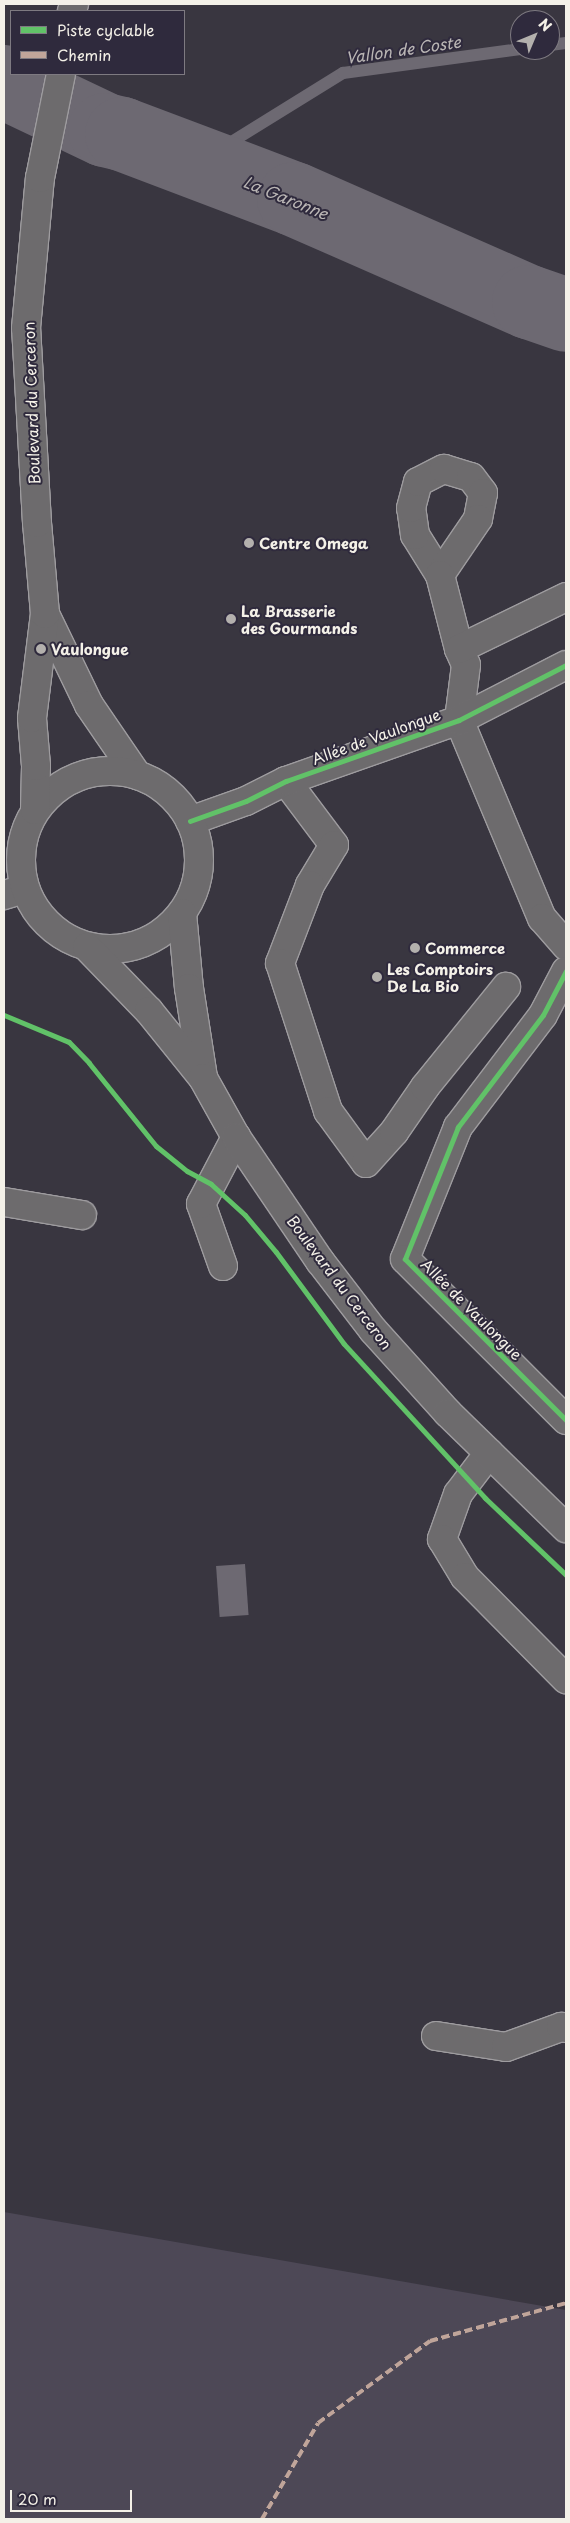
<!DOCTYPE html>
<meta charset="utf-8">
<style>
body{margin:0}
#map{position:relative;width:570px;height:2523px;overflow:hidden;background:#393640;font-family:"Playpen Sans",sans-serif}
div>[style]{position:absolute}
.green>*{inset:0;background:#4d4856}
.water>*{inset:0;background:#6d6972;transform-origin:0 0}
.stream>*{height:12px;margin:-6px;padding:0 6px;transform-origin:6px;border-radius:6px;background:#6d6972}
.river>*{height:74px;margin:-37px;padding:0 37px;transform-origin:37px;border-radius:37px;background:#6d6972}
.roads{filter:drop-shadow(1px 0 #9e9c9f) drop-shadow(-1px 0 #9e9c9f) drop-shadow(0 1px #9e9c9f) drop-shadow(0 -1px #9e9c9f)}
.minor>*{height:28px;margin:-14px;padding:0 14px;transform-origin:14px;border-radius:14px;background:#6d6b6d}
.major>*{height:28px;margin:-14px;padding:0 14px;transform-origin:14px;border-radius:14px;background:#6d6b6d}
.major>.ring{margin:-14px;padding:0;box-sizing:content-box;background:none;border:28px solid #6d6b6d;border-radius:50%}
.quiet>*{height:4px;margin-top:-2px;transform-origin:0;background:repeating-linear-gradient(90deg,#c0a59a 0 8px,transparent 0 12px)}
.cycleway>*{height:5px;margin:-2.5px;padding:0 2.5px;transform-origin:2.5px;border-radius:2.5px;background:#61c268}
.dots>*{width:14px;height:14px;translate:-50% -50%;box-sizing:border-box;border:2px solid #2f2a3d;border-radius:50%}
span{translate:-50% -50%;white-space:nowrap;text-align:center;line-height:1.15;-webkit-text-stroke:4px #2f2a3d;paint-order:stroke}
.street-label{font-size:15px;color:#f4f1e8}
.poi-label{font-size:15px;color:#f4f1e8;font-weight:700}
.left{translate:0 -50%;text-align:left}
.water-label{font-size:16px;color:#bab6b5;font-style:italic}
.frame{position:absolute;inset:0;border:5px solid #f4f1e8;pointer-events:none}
.legend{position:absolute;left:10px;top:10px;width:175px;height:65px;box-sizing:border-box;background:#2f2a3d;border:1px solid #7e7a81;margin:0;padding:6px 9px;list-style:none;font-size:15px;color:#f4f1e8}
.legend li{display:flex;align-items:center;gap:10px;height:25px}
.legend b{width:25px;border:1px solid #7e7a81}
.north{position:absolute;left:510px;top:10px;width:50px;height:50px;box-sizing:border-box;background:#2f2a3d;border:1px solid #7e7a81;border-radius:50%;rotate:45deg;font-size:14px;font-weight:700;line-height:20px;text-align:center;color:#f4f1e8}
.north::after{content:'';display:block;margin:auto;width:18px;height:22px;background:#b3b0ad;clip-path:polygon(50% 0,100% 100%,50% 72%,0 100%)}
.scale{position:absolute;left:10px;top:2490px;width:122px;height:22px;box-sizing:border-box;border:2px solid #f4f1e8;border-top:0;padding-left:6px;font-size:15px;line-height:18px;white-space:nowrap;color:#f4f1e8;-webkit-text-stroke:4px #2f2a3d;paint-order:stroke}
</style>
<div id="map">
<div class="green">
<i style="clip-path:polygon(4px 2212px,566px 2310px,566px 2519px,4px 2519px)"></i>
</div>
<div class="water">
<i style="clip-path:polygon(4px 58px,11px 61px,11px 74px,39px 74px,88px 96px,142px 126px,196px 164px,157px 162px,91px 139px,4px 99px)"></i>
<i style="left:245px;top:1564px;width:51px;height:29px;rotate:86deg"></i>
</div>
<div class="stream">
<i style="left:550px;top:45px;width:16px;rotate:-7deg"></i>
<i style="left:196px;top:164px;width:173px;rotate:-31.8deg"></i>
<i style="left:343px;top:73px;width:179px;rotate:-7.7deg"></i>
</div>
<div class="river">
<i style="left:4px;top:82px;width:112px;rotate:25.4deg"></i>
<i style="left:105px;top:130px;width:17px;rotate:13deg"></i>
<i style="left:122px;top:134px;width:184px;rotate:20.7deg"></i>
<i style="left:294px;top:199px;width:257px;rotate:23.7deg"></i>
<i style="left:529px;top:302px;width:39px;rotate:19deg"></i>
</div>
<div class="roads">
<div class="minor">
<i style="left:440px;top:575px;width:47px;rotate:-122deg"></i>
<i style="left:415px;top:535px;width:27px;rotate:-98deg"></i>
<i style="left:411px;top:508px;width:27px;rotate:-75deg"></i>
<i style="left:418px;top:482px;width:29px;rotate:-27deg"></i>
<i style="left:444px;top:469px;width:28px;rotate:17deg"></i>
<i style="left:471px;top:477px;width:20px;rotate:53deg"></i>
<i style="left:483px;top:493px;width:26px;rotate:101deg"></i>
<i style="left:478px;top:519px;width:68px;rotate:124.2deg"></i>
<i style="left:440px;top:575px;width:76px;rotate:75.6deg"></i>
<i style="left:459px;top:649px;width:17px;rotate:66deg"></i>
<i style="left:466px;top:665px;width:55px;rotate:97.3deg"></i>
<i style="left:459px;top:720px;width:215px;rotate:67.3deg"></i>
<i style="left:542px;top:918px;width:37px;rotate:49deg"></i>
<i style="left:459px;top:649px;width:119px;rotate:-25.9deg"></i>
<i style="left:286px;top:781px;width:80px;rotate:53.1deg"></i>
<i style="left:334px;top:845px;width:47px;rotate:121deg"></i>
<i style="left:310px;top:885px;width:84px;rotate:111deg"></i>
<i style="left:280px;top:963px;width:156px;rotate:72deg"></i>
<i style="left:328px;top:1111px;width:64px;rotate:53.8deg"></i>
<i style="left:366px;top:1163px;width:42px;rotate:-47.9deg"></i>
<i style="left:394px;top:1132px;width:55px;rotate:-55.4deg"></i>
<i style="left:425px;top:1087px;width:129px;rotate:-51deg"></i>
<i style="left:190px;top:821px;width:59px;rotate:-19.7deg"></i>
<i style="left:246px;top:801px;width:45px;rotate:-26.6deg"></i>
<i style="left:286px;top:781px;width:183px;rotate:-19.4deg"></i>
<i style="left:459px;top:720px;width:120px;rotate:-27.2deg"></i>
<i style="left:4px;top:895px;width:21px;rotate:-17deg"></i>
<i style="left:566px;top:971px;width:50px;rotate:117.6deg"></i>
<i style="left:543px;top:1015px;width:141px;rotate:127.2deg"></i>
<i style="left:458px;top:1127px;width:142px;rotate:111.9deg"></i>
<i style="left:405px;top:1259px;width:228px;rotate:45deg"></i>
<i style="left:4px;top:1202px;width:79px;rotate:9.5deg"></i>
<i style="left:223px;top:1266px;width:66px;rotate:-109.5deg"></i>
<i style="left:201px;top:1204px;width:76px;rotate:-62.4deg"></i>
<i style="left:489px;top:1453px;width:51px;rotate:127.1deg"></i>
<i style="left:458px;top:1494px;width:48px;rotate:109.6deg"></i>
<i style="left:442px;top:1539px;width:44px;rotate:58.8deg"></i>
<i style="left:465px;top:1577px;width:144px;rotate:45.3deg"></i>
<i style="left:436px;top:2036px;width:71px;rotate:8.9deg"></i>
<i style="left:506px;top:2047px;width:59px;rotate:-20deg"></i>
<i style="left:561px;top:2027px;width:5px;rotate:11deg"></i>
</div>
<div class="major">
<i style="left:72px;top:11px;width:7px;rotate:-74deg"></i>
<i style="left:45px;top:614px;width:101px;rotate:64.2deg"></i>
<i style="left:89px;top:705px;width:85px;rotate:55.6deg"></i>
<i class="ring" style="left:21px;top:771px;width:150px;height:150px"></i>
<i style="left:35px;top:810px;width:44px;rotate:-88.7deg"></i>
<i style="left:36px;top:766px;width:48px;rotate:-94.8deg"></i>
<i style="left:32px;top:718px;width:105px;rotate:-82.9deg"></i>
<i style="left:45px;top:614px;width:91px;rotate:-95deg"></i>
<i style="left:37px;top:523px;width:195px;rotate:-93.2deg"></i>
<i style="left:26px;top:328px;width:151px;rotate:-84.7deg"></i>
<i style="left:40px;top:178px;width:106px;rotate:-78.6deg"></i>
<i style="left:182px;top:913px;width:75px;rotate:84.7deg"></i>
<i style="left:189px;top:988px;width:90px;rotate:81.1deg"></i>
<i style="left:87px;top:947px;width:89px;rotate:45.9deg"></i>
<i style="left:149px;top:1011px;width:86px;rotate:51.1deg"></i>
<i style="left:203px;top:1078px;width:68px;rotate:60.8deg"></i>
<i style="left:236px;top:1137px;width:150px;rotate:55.9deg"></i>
<i style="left:320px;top:1261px;width:87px;rotate:52.5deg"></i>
<i style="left:373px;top:1330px;width:112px;rotate:47.9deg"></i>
<i style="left:448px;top:1413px;width:165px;rotate:44.3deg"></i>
</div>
</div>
<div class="quiet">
<i style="left:262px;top:2519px;width:111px;rotate:-59.7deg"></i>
<i style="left:318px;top:2423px;width:139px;rotate:-36.2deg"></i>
<i style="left:430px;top:2341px;width:141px;rotate:-15.6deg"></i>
</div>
<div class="cycleway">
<i style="left:190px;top:821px;width:59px;rotate:-19.7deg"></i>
<i style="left:246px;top:801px;width:45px;rotate:-26.6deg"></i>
<i style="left:286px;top:781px;width:183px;rotate:-19.4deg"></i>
<i style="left:459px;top:720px;width:120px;rotate:-27.2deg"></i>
<i style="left:566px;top:971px;width:50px;rotate:117.6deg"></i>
<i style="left:543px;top:1015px;width:141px;rotate:127.2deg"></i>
<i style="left:458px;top:1127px;width:142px;rotate:111.9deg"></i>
<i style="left:405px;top:1259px;width:228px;rotate:45deg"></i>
<i style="left:4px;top:1015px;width:70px;rotate:22.6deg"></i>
<i style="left:69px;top:1042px;width:29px;rotate:46deg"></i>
<i style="left:89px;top:1063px;width:107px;rotate:51.1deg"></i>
<i style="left:156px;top:1146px;width:40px;rotate:39deg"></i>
<i style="left:187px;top:1171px;width:27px;rotate:28deg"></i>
<i style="left:211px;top:1184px;width:46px;rotate:42.4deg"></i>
<i style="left:245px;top:1215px;width:48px;rotate:50deg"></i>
<i style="left:276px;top:1252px;width:114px;rotate:53.5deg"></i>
<i style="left:344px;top:1344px;width:209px;rotate:47.5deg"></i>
<i style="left:485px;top:1498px;width:112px;rotate:43.5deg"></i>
</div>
<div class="dots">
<i style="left:249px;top:543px;background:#b3b0ad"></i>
<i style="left:231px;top:619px;background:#b3b0ad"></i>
<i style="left:41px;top:649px;background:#b3b0ad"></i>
<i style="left:415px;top:948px;background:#b3b0ad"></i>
<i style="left:377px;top:977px;background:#b3b0ad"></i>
</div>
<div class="street-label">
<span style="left:31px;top:403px;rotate:-92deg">Boulevard du Cerceron</span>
<span style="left:376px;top:736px;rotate:-20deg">Allée de Vaulongue</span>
<span style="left:340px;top:1282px;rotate:53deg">Boulevard du Cerceron</span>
<span style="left:472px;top:1309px;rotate:45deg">Allée de Vaulongue</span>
</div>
<div class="poi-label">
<span class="left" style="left:259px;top:543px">Centre Omega</span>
<span class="left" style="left:241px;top:619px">La Brasserie<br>des Gourmands</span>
<span class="left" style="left:51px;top:649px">Vaulongue</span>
<span class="left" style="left:425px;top:948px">Commerce</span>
<span class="left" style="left:387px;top:977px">Les Comptoirs<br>De La Bio</span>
</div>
<div class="water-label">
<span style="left:403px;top:49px;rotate:-8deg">Vallon de Coste</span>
<span style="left:286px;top:197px;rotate:22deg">La Garonne</span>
</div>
<div class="frame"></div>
<ul class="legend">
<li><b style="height:6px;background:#61c268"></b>Piste cyclable</li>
<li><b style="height:6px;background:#c0a59a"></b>Chemin</li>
</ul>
<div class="north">N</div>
<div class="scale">20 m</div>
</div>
